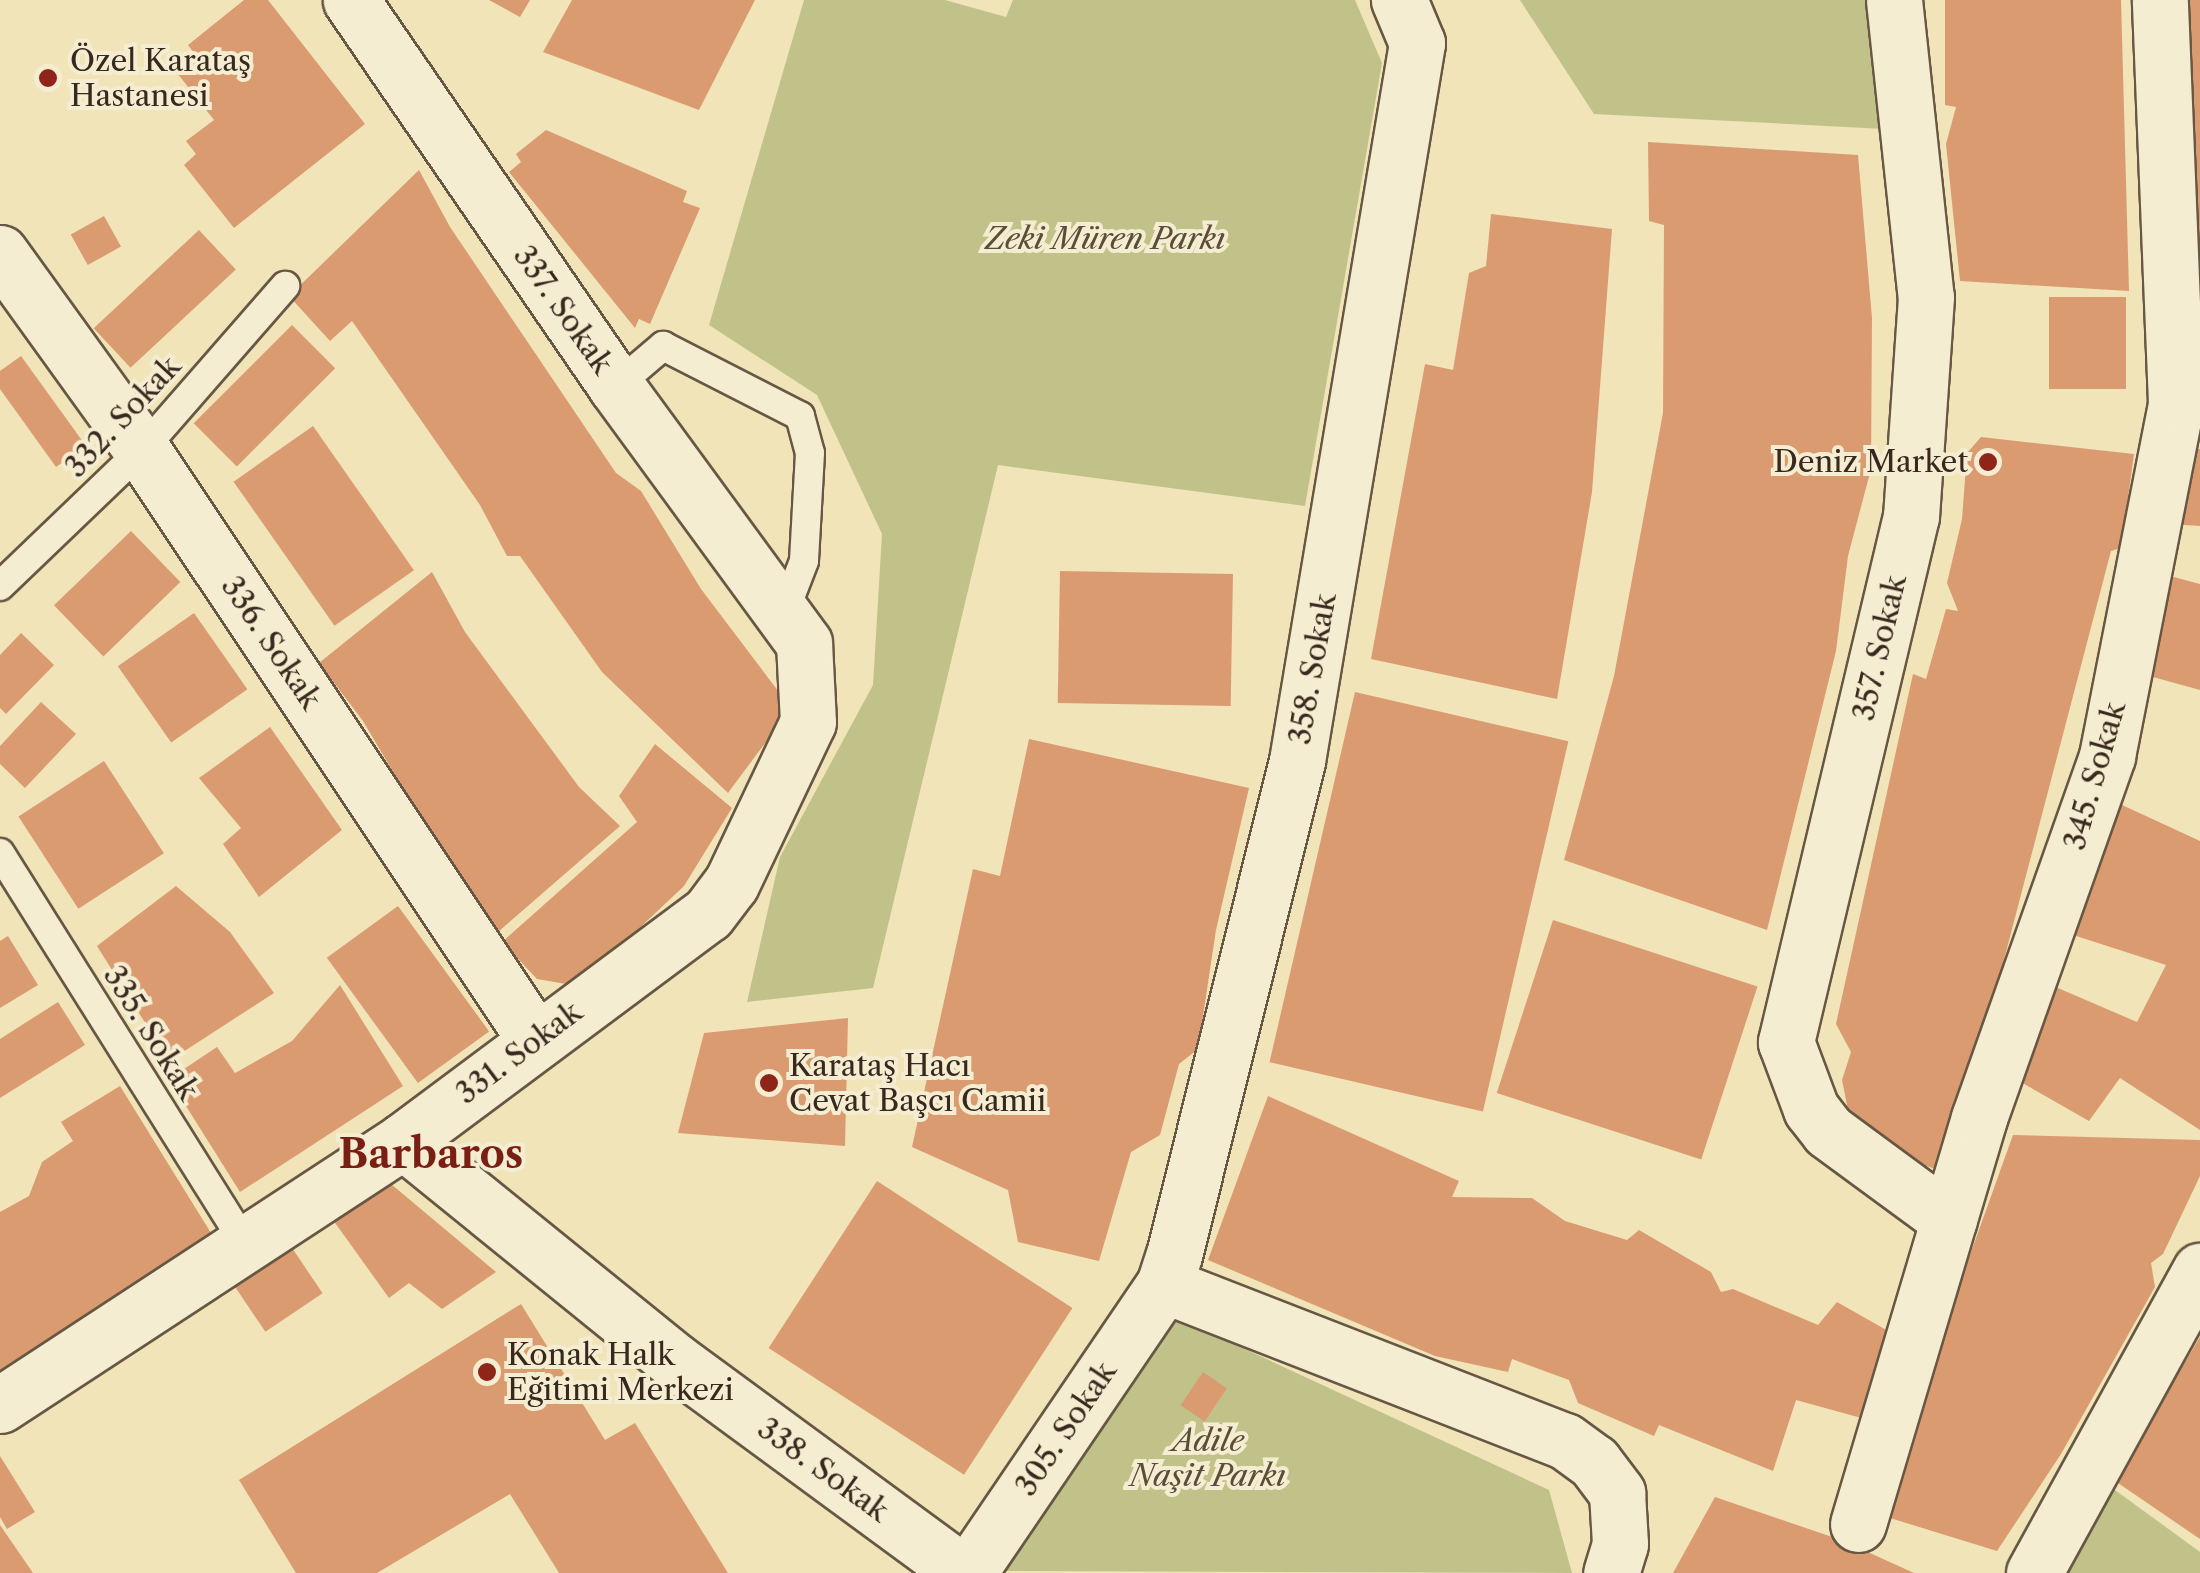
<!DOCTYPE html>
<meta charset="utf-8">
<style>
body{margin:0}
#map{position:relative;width:2200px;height:1573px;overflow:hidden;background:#f0e4b8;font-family:"Libre Caslon Text",serif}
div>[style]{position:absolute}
.green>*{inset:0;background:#c1c28a}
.building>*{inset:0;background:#db9b70;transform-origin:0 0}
.roads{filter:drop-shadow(2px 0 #675744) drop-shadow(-2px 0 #675744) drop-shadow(0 2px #675744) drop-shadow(0 -2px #675744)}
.lane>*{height:28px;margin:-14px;padding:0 14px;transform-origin:14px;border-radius:14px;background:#f5edd1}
.street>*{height:55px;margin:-27.5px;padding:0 27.5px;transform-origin:27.5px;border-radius:27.5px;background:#f5edd1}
.secondary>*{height:55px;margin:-27.5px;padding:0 27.5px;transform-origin:27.5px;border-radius:27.5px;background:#f5edd1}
.dots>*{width:28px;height:28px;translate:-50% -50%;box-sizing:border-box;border:5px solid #f5edd1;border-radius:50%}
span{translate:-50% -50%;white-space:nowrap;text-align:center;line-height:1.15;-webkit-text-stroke:8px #f5edd1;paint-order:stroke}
.poi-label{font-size:30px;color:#39281e}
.left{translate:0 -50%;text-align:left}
.right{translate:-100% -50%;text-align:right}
.park-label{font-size:30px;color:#5b4e39;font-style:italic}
.street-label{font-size:30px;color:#39281e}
.district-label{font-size:40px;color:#7a1f14;font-weight:700}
</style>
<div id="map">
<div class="green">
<i style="clip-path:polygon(804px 0,945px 0,1006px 17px,1013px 0,1355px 0,1382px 63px,1305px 506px,998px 465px,873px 988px,747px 1002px,780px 857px,873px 685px,882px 534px,817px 395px,709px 325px)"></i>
<i style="clip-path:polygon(1520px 0,1872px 0,1884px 129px,1594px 114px)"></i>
<i style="clip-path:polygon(1165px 1312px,1549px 1490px,1572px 1573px,1001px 1571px)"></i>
<i style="clip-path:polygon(2104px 1482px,2200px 1552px,2200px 1573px,2051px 1573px)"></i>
</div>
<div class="building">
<i style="clip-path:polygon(244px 0,268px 0,365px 124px,234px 228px,184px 165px,196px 154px,186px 141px,214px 120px,174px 69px,194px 53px,188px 45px)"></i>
<i style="clip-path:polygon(489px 0,530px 0,520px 17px)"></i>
<i style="clip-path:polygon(572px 0,755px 0,699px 110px,543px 52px)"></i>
<i style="clip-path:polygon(1945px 0,2121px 0,2129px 291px,1960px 281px,1946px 144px,1956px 107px,1945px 105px)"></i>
<i style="clip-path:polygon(2182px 0,2200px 0,2200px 379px)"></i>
<i style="clip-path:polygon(546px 130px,687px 191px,683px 202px,700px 208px,650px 324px,639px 319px,635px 328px,509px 172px,521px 162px,516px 154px)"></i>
<i style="clip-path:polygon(1648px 142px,1858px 155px,1872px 318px,1871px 469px,1848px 556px,1836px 651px,1767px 930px,1564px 860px,1614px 676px,1663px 413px,1664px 225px,1649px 221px)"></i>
<i style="clip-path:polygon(419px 170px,450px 227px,616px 473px,641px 491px,701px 589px,791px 708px,728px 793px,602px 672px,520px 556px,507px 556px,480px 505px,352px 321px,330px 341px,289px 296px)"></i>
<i style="clip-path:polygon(1491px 214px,1612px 229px,1592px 492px,1557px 699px,1371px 659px,1425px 364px,1453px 370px,1469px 273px,1486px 266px)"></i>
<i style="left:104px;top:216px;width:35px;height:38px;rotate:61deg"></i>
<i style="left:199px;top:230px;width:54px;height:144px;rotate:47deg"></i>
<i style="left:2126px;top:297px;width:92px;height:77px;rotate:90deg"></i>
<i style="left:292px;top:325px;width:61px;height:139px;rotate:45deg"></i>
<i style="clip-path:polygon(21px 356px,86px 446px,56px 467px,0 389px,0 371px)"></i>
<i style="left:313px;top:426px;width:176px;height:97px;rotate:55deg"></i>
<i style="clip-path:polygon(1981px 437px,2134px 454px,2121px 548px,2111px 551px,1989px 1017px,1938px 1170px,1854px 1140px,1842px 1080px,1851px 1052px,1836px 1024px,1913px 674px,1926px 679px,1946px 609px,1958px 611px,1947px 583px,1962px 519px,1967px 453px)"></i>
<i style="clip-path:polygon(2175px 447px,2200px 449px,2200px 526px,2169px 524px)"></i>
<i style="left:131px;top:531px;width:71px;height:107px;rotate:46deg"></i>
<i style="left:1060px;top:571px;width:173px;height:132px;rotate:1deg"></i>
<i style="clip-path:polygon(432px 572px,465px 632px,579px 787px,620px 826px,498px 932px,461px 887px,363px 721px,319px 663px)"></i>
<i style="clip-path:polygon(2170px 576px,2200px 584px,2200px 690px,2142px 674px)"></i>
<i style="left:194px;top:613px;width:93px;height:93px;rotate:55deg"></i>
<i style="clip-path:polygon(21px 633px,54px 665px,6px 714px,0 708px,0 655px)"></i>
<i style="left:1355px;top:692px;width:219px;height:380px;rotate:13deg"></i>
<i style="clip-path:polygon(41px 702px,76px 734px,25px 788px,0 764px,0 746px)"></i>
<i style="clip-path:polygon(270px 727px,342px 830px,259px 897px,223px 844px,241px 828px,199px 778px)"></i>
<i style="clip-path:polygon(1029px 739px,1249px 788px,1216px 930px,1198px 1049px,1179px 1064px,1160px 1135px,1131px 1152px,1099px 1261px,1018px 1242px,1008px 1190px,912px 1147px,973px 869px,1000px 876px)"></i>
<i style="clip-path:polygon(655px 744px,732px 808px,684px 886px,578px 986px,537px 979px,502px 942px,637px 822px,619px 796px)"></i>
<i style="left:104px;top:761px;width:110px;height:102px;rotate:57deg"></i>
<i style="clip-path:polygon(2107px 798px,2200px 841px,2200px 1130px,2120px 1078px,2089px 1121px,2005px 1073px,2044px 982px,2137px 1022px,2166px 965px,2067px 933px)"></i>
<i style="clip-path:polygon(176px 886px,230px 932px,274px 993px,169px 1061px,97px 946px)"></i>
<i style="left:398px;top:906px;width:155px;height:88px;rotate:54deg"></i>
<i style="left:1553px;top:920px;width:215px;height:182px;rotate:18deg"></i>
<i style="clip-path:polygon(8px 936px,38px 985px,0 1008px,0 941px)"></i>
<i style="clip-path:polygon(340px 985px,403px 1086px,240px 1192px,169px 1079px,217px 1047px,235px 1073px,292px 1041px)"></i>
<i style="clip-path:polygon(58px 1002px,85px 1045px,0 1098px,0 1039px)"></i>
<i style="clip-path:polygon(848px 1018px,845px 1146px,678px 1133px,704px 1033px)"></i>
<i style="clip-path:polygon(120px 1086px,211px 1233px,0 1371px,0 1212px,29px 1196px,42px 1162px,73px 1141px,61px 1122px)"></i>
<i style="clip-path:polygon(1268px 1096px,1459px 1181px,1452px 1197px,1532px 1198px,1565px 1221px,1627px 1240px,1639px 1230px,1711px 1272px,1721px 1292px,1733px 1289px,1818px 1325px,1837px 1302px,1904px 1340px,1876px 1422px,1796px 1400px,1773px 1471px,1659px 1425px,1654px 1436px,1578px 1403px,1569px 1380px,1512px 1359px,1508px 1372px,1435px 1356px,1208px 1260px)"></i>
<i style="clip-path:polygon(2013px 1135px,2200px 1140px,2200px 1176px,2163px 1254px,2151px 1263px,2155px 1287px,2061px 1454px,1997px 1551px,1877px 1514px)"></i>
<i style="left:877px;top:1181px;width:233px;height:199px;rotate:33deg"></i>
<i style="clip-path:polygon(391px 1184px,496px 1272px,442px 1309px,409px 1283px,389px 1298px,333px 1220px)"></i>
<i style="left:284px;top:1236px;width:69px;height:69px;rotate:56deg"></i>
<i style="clip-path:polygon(521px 1304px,605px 1440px,635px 1423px,728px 1573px,559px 1573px,510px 1494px,377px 1573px,296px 1573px,239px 1480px)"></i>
<i style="clip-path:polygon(2200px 1337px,2200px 1539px,2115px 1481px)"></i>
<i style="left:1203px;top:1372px;width:29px;height:40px;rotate:34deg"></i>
<i style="clip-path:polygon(0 1456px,35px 1512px,7px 1529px,0 1517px)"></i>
<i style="clip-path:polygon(1715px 1497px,1841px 1540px,1914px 1573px,1673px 1573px)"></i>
<i style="clip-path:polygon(0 1525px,33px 1573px,0 1573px)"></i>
</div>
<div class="roads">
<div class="lane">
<i style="left:616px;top:386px;width:62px;rotate:-40.4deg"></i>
<i style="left:663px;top:346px;width:154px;rotate:27.1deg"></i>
<i style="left:800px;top:416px;width:38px;rotate:75deg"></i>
<i style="left:810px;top:453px;width:108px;rotate:93.2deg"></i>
<i style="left:804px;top:561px;width:56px;rotate:111deg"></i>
<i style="left:0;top:586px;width:197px;rotate:-43.8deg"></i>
<i style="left:142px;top:450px;width:218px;rotate:-48.9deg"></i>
<i style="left:0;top:853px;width:465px;rotate:57.9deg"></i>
</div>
<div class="street">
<i style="left:1894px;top:0;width:299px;rotate:83.9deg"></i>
<i style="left:1926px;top:297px;width:220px;rotate:93.9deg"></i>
<i style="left:1911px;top:516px;width:541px;rotate:103.37deg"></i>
<i style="left:1786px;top:1042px;width:72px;rotate:69.5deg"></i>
<i style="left:1811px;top:1109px;width:28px;rotate:52deg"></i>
<i style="left:1828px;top:1131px;width:150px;rotate:36.3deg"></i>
<i style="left:0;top:253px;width:243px;rotate:54.2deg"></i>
<i style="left:142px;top:450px;width:708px;rotate:56.29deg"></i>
<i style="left:403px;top:1141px;width:351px;rotate:39deg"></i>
<i style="left:676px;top:1362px;width:356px;rotate:36.3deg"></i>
<i style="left:1164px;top:1285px;width:430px;rotate:21.3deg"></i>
<i style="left:1565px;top:1441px;width:36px;rotate:36deg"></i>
<i style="left:1594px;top:1462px;width:39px;rotate:53deg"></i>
<i style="left:1617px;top:1493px;width:51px;rotate:86.6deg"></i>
<i style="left:1620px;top:1544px;width:30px;rotate:107deg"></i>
<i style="left:0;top:1405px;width:482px;rotate:-33.2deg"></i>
<i style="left:403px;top:1141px;width:380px;rotate:-36.7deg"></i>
<i style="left:708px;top:914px;width:38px;rotate:-53deg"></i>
<i style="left:731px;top:884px;width:179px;rotate:-64.6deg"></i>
<i style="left:808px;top:722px;width:79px;rotate:-92.9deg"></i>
<i style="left:804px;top:643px;width:318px;rotate:-126.2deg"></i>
<i style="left:616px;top:386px;width:468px;rotate:-124.5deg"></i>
<i style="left:1858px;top:1524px;width:424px;rotate:-73.4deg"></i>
<i style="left:1979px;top:1118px;width:384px;rotate:-70.5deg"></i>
<i style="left:2107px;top:756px;width:360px;rotate:-78.9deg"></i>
<i style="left:2176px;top:403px;width:403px;rotate:-92.3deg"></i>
<i style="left:968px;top:1573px;width:348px;rotate:-55.8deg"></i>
<i style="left:1164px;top:1285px;width:32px;rotate:-72deg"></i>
<i style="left:1174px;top:1255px;width:509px;rotate:-76.02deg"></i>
<i style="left:1297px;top:761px;width:728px;rotate:-80.51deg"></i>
<i style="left:1417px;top:43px;width:47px;rotate:-112.7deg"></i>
</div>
<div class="secondary">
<i style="left:2034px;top:1573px;width:345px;rotate:-61.2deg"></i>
</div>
</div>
<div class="dots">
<i style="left:48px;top:78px;background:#8f2418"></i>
<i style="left:1988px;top:462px;background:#8f2418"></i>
<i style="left:769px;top:1083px;background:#8f2418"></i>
<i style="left:487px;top:1372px;background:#8f2418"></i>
</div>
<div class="poi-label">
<span class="left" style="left:70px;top:78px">Özel Karataş<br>Hastanesi</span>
<span class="right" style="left:1968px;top:462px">Deniz Market</span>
<span class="left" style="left:789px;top:1083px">Karataş Hacı<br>Cevat Başcı Camii</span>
<span class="left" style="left:507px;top:1372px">Konak Halk<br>Eğitimi Merkezi</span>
</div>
<div class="park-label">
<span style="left:1105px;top:239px">Zeki Müren Parkı</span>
<span style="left:1208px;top:1458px">Adile<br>Naşit Parkı</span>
</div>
<div class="street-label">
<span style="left:563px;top:310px;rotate:55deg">337. Sokak</span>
<span style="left:123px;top:417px;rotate:-47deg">332. Sokak</span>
<span style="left:271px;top:643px;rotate:56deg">336. Sokak</span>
<span style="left:1880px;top:648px;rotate:-77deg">357. Sokak</span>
<span style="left:1313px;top:669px;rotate:-80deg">358. Sokak</span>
<span style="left:2095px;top:776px;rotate:-74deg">345. Sokak</span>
<span style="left:151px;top:1033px;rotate:58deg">335. Sokak</span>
<span style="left:519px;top:1053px;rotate:-37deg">331. Sokak</span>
<span style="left:1066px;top:1429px;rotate:-56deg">305. Sokak</span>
<span style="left:823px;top:1470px;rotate:36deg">338. Sokak</span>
</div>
<div class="district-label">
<span style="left:431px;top:1154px">Barbaros</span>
</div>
</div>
